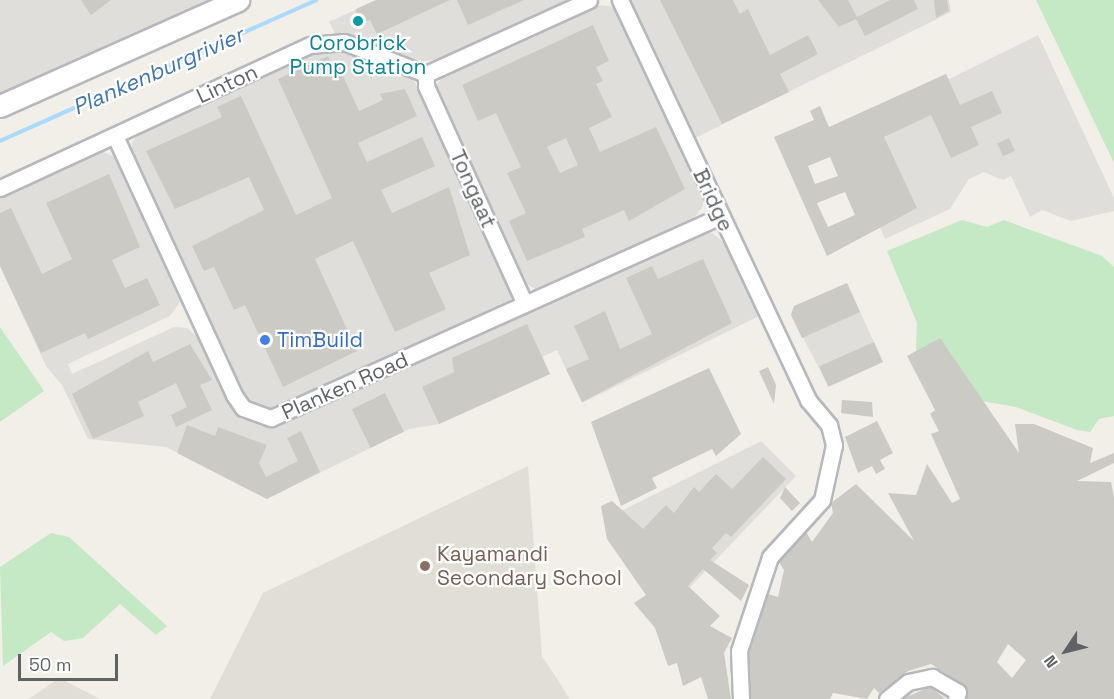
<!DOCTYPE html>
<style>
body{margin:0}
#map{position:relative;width:1114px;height:699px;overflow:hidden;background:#f1efe8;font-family:"Space Grotesk",sans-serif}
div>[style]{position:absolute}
.industrial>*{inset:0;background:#e0deda}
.education>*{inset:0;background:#e1ded6}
.green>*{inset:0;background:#c5e8c5}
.stream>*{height:4px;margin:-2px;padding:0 2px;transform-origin:2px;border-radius:2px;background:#aadaff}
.building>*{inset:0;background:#cccac5;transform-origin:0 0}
.roads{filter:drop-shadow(2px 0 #b5b8bc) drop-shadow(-2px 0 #b5b8bc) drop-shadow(0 2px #b5b8bc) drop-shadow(0 -2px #b5b8bc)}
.street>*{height:15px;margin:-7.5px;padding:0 7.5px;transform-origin:7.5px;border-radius:7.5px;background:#fff}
.secondary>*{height:21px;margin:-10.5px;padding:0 10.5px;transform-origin:10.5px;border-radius:10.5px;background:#fff}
.dots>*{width:16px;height:16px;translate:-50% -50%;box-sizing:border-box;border:3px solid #fff;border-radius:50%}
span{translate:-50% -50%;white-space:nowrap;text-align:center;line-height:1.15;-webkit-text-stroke:4.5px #fff;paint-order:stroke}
.culture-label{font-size:21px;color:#0d838f}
.street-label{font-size:21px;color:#5f6368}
.shop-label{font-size:21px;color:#366cbe}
.left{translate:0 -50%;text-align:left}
.education-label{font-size:21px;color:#785e54}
.water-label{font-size:22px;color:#4174aa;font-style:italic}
.north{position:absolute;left:1036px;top:621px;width:60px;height:60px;-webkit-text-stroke:4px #fff;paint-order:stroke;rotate:235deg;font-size:16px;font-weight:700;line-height:24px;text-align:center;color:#5f6368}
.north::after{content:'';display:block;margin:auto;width:21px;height:27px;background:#5f6368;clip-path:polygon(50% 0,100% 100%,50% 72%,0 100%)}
.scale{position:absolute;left:18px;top:654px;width:100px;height:27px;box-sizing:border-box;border:3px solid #5f6368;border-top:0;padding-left:8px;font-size:18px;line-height:21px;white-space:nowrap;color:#5f6368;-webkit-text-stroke:4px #fff;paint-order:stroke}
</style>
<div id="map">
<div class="industrial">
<i style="clip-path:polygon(0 0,220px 0,0 96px)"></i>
<i style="clip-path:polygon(376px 0,572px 0,444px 59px,423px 61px,335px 33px,329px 22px)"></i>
<i style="clip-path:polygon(631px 0,949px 0,951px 12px,695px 138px)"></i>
<i style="clip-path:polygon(592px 5px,610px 6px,620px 15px,703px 195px,703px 206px,692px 221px,535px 289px,522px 281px,436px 86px,445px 73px)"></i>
<i style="clip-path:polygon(1038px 35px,1114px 198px,1114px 211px,1071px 221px,1042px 210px,1030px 217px,1011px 176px,1003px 180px,984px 172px,969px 179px,950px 209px,885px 239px,836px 124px,946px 74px,949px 79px)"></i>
<i style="clip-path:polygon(323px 48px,340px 48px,412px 76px,512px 297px,507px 304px,274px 412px,249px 403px,240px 390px,132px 156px,132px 142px,143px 130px)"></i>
<i style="clip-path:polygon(98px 150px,118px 158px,180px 302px,170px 316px,68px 364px,72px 374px,174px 327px,187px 328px,198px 337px,236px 411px,261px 426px,272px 426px,698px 233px,712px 233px,727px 245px,759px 316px,582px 403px,557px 350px,542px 357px,550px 374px,439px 424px,409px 429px,267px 499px,166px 447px,88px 439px,62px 385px,46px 366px,0 266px,0 194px)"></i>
<i style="clip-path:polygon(847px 283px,883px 362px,829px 387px,791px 315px,794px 306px)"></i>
<i style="clip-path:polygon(761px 441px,796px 476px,676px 602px,613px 515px)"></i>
</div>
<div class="education">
<i style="clip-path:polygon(528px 466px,542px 656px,570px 699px,210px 699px,263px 593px)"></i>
<i style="clip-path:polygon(59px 678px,100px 699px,29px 699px)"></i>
</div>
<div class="green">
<i style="clip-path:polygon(1036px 0,1114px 0,1114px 163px)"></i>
<i style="clip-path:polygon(962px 220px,987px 227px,1004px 220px,1102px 256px,1114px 267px,1114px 416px,1099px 419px,1090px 432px,1077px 430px,1016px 407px,982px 401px,923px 367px,916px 349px,917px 323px,887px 251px)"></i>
<i style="clip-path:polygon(0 327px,44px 391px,0 422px)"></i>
<i style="clip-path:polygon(51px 533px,69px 537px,167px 626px,156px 635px,120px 604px,83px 638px,64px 641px,51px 632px,3px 666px,0 567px)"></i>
</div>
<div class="stream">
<i style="left:0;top:141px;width:346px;rotate:-24deg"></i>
</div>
<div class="building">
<i style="clip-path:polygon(81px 0,111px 0,91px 15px)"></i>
<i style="clip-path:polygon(376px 0,450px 0,377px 34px,370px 20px,357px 26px,356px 9px)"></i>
<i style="clip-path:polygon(457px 0,524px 0,468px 25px)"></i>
<i style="clip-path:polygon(660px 0,733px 0,740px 14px,748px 9px,770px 55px,808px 35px,818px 54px,780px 74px,789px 92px,722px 124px)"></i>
<i style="clip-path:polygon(818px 0,848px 0,857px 17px,890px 0,914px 0,918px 9px,865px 36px,856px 19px,839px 27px)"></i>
<i style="clip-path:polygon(934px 0,947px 0,949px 11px,936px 18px)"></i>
<i style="clip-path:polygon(evenodd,593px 25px,609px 61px,596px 67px,603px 81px,596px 84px,612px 117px,589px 128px,600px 152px,656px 127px,685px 189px,629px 221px,624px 210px,582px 229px,585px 237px,527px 261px,509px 221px,526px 213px,507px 173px,521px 167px,496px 113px,478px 121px,462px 85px,593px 25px,566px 138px,578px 165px,560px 173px,547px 147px,566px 138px)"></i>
<i style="clip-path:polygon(328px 56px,332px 65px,337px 63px,359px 111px,383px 100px,380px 94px,405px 89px,417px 116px,358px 143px,367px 162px,422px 137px,435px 166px,381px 190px,392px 213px,449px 187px,470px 255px,429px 273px,446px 309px,395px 332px,353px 241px,315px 259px,357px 351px,283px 387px,245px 305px,234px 310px,214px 267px,204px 271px,192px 246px,264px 210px,249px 177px,175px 209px,146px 151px,222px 117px,217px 107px,241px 96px,296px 215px,332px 198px,278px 79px)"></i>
<i style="clip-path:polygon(evenodd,946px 74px,960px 105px,992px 91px,1002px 113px,971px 127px,979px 145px,951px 158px,931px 115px,884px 137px,917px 208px,827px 256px,774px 137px,814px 120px,810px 111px,820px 106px,829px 127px,946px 74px,830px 157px,838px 176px,815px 184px,808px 166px,830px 157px,946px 74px,845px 192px,855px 215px,828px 227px,817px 203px,845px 192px)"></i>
<i style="left:1009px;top:138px;width:14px;height:13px;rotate:65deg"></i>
<i style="clip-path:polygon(109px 174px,140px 247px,112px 260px,125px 288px,147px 278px,160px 305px,88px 339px,85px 333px,41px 353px,0 266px,0 213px,11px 208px,42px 274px,72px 259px,46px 203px)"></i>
<i style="clip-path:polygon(703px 259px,732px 323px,582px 402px,566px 369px,589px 359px,574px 326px,605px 311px,620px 349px,652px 334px,626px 278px,652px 266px,658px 279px)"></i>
<i style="clip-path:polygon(847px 283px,860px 312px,802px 338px,791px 315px,794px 306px)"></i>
<i style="clip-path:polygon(527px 324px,550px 374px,439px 424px,422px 387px,454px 372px,452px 358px)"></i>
<i style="clip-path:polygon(evenodd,940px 338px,1019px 453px,1015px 424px,1034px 424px,1093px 448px,1090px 463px,1114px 453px,1114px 463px,1077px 481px,1111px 482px,1114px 497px,1114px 699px,966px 699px,966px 686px,931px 664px,908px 671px,879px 693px,874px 688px,867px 699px,833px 693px,830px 699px,751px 699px,749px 652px,768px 594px,778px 597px,784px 570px,779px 562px,806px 532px,812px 542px,833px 513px,831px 503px,856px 484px,914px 541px,888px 493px,916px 495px,927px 464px,952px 503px,960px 499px,931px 434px,939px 431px,930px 414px,935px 410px,907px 356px,940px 338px,1008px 644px,1026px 660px,1012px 678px,997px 662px,1008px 644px)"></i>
<i style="left:874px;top:342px;width:22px;height:60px;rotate:66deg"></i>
<i style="clip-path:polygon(190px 344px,212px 380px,200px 385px,212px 410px,176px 427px,171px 415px,187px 407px,176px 383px,138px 402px,144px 416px,93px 439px,72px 394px,148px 351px,153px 362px)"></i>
<i style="clip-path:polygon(768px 367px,776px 385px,774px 404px,759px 371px)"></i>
<i style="clip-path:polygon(709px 368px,741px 434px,716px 456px,712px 449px,652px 478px,657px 488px,621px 506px,591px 422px)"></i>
<i style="left:385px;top:393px;width:43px;height:37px;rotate:64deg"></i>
<i style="clip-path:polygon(842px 400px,872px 402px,873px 417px,841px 413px)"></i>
<i style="clip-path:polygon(877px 421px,893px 453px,880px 460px,885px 469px,876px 474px,872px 466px,858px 473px,845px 437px)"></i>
<i style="clip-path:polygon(187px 425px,215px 436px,218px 427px,267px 445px,259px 463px,266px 477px,298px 461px,287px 438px,301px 431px,320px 472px,267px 499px,177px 453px)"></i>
<i style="clip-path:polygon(763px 457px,786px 479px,731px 537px,726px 533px,712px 548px,717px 553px,710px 560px,749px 585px,741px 601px,703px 569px,688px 586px,720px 616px,710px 626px,732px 638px,724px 653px,731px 699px,708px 699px,701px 677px,683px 686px,677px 663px,668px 666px,655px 628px,634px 603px,646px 595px,607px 539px,601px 506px,612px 501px,643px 529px,666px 505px,674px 513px,694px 487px,699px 492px,716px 474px,732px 489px)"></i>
<i style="clip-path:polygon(785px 487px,800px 503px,792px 511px,780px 498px)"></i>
<i style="clip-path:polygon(930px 687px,946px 699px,902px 699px,927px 688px)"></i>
</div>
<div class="roads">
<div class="street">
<i style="left:620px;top:0;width:442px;rotate:64.8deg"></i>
<i style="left:808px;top:400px;width:33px;rotate:50deg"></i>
<i style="left:829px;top:425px;width:21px;rotate:76deg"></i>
<i style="left:834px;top:445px;width:56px;rotate:102.3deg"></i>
<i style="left:822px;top:500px;width:77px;rotate:132.4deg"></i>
<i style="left:770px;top:557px;width:99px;rotate:108.3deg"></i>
<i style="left:739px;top:651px;width:48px;rotate:87.6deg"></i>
<i style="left:426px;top:74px;width:12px;rotate:90deg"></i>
<i style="left:426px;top:86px;width:239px;rotate:65.6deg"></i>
<i style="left:115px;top:136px;width:285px;rotate:65.3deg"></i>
<i style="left:234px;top:395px;width:16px;rotate:55deg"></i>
<i style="left:243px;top:408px;width:30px;rotate:20deg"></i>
<i style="left:271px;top:418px;width:493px;rotate:-24.2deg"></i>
<i style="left:0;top:188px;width:341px;rotate:-24.8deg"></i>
<i style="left:310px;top:45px;width:34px;rotate:-5deg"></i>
<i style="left:344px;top:42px;width:88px;rotate:21.3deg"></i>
<i style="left:426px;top:74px;width:179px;rotate:-24.4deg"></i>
<i style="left:887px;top:699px;width:27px;rotate:-39deg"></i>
<i style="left:908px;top:682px;width:25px;rotate:-12deg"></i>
<i style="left:932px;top:677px;width:30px;rotate:30deg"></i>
<i style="left:958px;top:692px;width:7px;rotate:106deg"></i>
</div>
<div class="secondary">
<i style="left:0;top:106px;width:261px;rotate:-24deg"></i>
</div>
</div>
<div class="dots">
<i style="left:358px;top:21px;background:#0f9aa8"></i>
<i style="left:265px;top:340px;background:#3f7fe0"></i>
<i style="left:425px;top:566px;background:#8d6e63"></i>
</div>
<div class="culture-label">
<span style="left:358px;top:55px">Corobrick<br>Pump Station</span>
</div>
<div class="street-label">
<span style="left:227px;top:84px;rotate:-25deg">Linton</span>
<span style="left:473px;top:189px;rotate:66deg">Tongaat</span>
<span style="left:713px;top:200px;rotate:65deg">Bridge</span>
<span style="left:345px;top:386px;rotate:-24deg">Planken Road</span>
</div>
<div class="shop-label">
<span class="left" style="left:277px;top:340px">TimBuild</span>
</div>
<div class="education-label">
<span class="left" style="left:437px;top:566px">Kayamandi<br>Secondary School</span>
</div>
<div class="water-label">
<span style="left:158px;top:71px;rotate:-24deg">Plankenburgrivier</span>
</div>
<div class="north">N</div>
<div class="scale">50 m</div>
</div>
